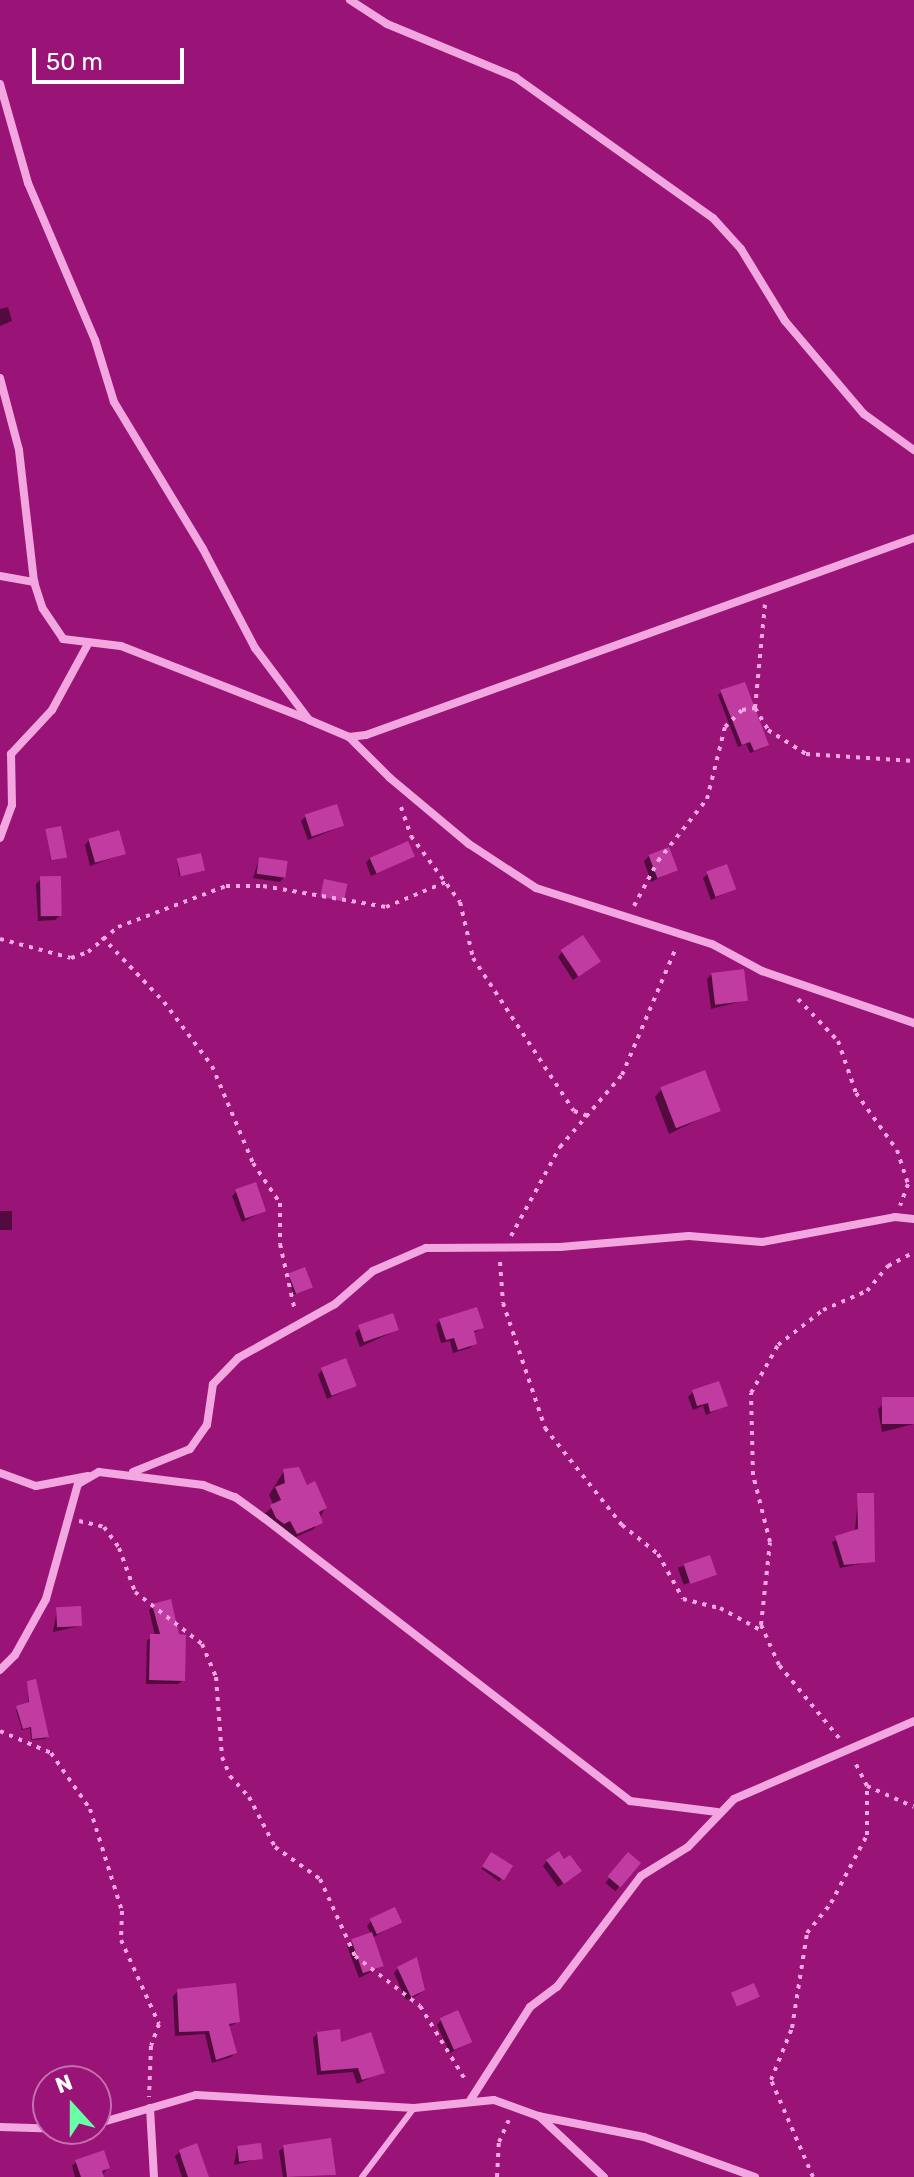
<!DOCTYPE html>
<style>
body{margin:0}
#map{position:relative;width:914px;height:2177px;overflow:hidden;background:#9a1377;font-family:Rubik,sans-serif}
div>[style]{position:absolute}
.shadow>*{inset:0;background:#0007;transform-origin:0 0}
.building>*{inset:0;background:#c13ca0;transform-origin:0 0}
.path>*{height:4px;margin-top:-2px;transform-origin:0;background:repeating-linear-gradient(90deg,#f3a7e1 0 4px,transparent 0 10px)}
.service>*{height:6px;margin:-3px;padding:0 3px;transform-origin:3px;border-radius:3px;background:#f3a7e1}
.minor>*{height:8px;margin:-4px;padding:0 4px;transform-origin:4px;border-radius:4px;background:#f3a7e1}
span{translate:-50% -50%;white-space:nowrap;text-align:center;line-height:1.15;-webkit-text-stroke:8px #9a1377;paint-order:stroke}
.north{position:absolute;left:32px;top:2065px;width:80px;height:80px;box-sizing:border-box;background:#9a1377;border:2px solid #c271ad;border-radius:50%;rotate:339deg;font-size:22px;font-weight:700;line-height:32px;text-align:center;color:#fff}
.north::after{content:'';display:block;margin:auto;width:28px;height:36px;background:#69ffa6;clip-path:polygon(50% 0,100% 100%,50% 72%,0 100%)}
.scale{position:absolute;left:32px;top:48px;width:152px;height:36px;box-sizing:border-box;border:4px solid #fff;border-top:0;padding-left:10px;font-size:24px;line-height:28px;white-space:nowrap;color:#fff;-webkit-text-stroke:6px #9a1377;paint-order:stroke}
</style>
<div id="map">
<div class="shadow">
<i style="clip-path:polygon(8px 307px,12px 321px,0 326px,0 309px)"></i>
<i style="clip-path:polygon(721px 692px,766px 744px,763px 748px,750px 753px,746px 744px,738px 747px,718px 695px)"></i>
<i style="clip-path:polygon(306px 816px,342px 826px,308px 840px,301px 821px)"></i>
<i style="clip-path:polygon(46px 831px,65px 856px,63px 858px,51px 861px)"></i>
<i style="clip-path:polygon(89px 840px,123px 854px,90px 866px,85px 845px)"></i>
<i style="clip-path:polygon(649px 856px,675px 870px,651px 882px,644px 861px)"></i>
<i style="clip-path:polygon(413px 857px,371px 876px,366px 863px,370px 858px)"></i>
<i style="clip-path:polygon(177px 859px,202px 870px,179px 876px)"></i>
<i style="clip-path:polygon(259px 859px,284px 877px,280px 882px,253px 878px)"></i>
<i style="clip-path:polygon(708px 874px,734px 889px,711px 900px,703px 878px)"></i>
<i style="clip-path:polygon(41px 879px,60px 916px,55px 920px,38px 921px,36px 884px)"></i>
<i style="clip-path:polygon(562px 952px,594px 966px,573px 980px,558px 957px)"></i>
<i style="clip-path:polygon(712px 974px,746px 1000px,711px 1009px,707px 979px)"></i>
<i style="clip-path:polygon(662px 1089px,718px 1110px,669px 1134px,655px 1097px)"></i>
<i style="clip-path:polygon(237px 1191px,264px 1211px,242px 1222px,232px 1196px)"></i>
<i style="left:0;top:1211px;width:12px;height:19px"></i>
<i style="clip-path:polygon(289px 1276px,309px 1289px,293px 1295px)"></i>
<i style="clip-path:polygon(440px 1321px,482px 1328px,472px 1334px,475px 1343px,470px 1348px,453px 1353px,450px 1341px,441px 1343px,436px 1325px)"></i>
<i style="clip-path:polygon(360px 1328px,397px 1330px,360px 1347px,355px 1333px)"></i>
<i style="clip-path:polygon(322px 1370px,355px 1386px,327px 1399px,318px 1375px)"></i>
<i style="clip-path:polygon(693px 1392px,725px 1406px,706px 1415px,703px 1406px,693px 1410px,688px 1397px)"></i>
<i style="clip-path:polygon(883px 1404px,914px 1408px,914px 1424px,882px 1432px,878px 1409px)"></i>
<i style="clip-path:polygon(284px 1471px,325px 1508px,314px 1529px,289px 1540px,283px 1527px,275px 1530px,264px 1514px,274px 1506px,269px 1495px)"></i>
<i style="clip-path:polygon(858px 1495px,873px 1561px,840px 1568px,832px 1542px,855px 1532px)"></i>
<i style="left:709px;top:1557px;width:18px;height:33px;rotate:71deg"></i>
<i style="clip-path:polygon(153px 1606px,177px 1636px,183px 1680px,178px 1684px,146px 1684px,147px 1640px,155px 1636px,149px 1610px)"></i>
<i style="clip-path:polygon(57px 1610px,80px 1626px,53px 1632px)"></i>
<i style="clip-path:polygon(28px 1683px,47px 1737px,45px 1739px,31px 1740px,30px 1728px,22px 1730px,16px 1710px,28px 1705px)"></i>
<i style="left:492px;top:1854px;width:22px;height:18px;rotate:36deg"></i>
<i style="left:628px;top:1855px;width:13px;height:36px;rotate:39deg"></i>
<i style="clip-path:polygon(547px 1861px,574px 1876px,558px 1887px,543px 1866px)"></i>
<i style="clip-path:polygon(371px 1921px,400px 1922px,372px 1938px,382px 1966px,359px 1978px,347px 1946px,371px 1934px,367px 1926px)"></i>
<i style="clip-path:polygon(398px 1968px,423px 1990px,418px 1995px,406px 2000px,394px 1973px)"></i>
<i style="clip-path:polygon(178px 1991px,238px 2022px,228px 2027px,235px 2053px,231px 2057px,212px 2063px,205px 2034px,175px 2036px,173px 1996px)"></i>
<i style="clip-path:polygon(441px 2020px,470px 2042px,450px 2053px,437px 2025px)"></i>
<i style="clip-path:polygon(318px 2033px,339px 2044px,382px 2072px,357px 2084px,353px 2072px,317px 2075px,313px 2038px)"></i>
<i style="clip-path:polygon(237px 2147px,261px 2158px,234px 2165px)"></i>
<i style="clip-path:polygon(284px 2147px,334px 2175px,283px 2177px,279px 2151px)"></i>
<i style="clip-path:polygon(180px 2152px,203px 2177px,182px 2177px,175px 2156px)"></i>
<i style="clip-path:polygon(76px 2162px,108px 2168px,101px 2177px,75px 2177px,72px 2166px)"></i>
</div>
<div class="building">
<i style="clip-path:polygon(745px 682px,769px 745px,754px 751px,750px 742px,742px 745px,720px 690px)"></i>
<i style="left:337px;top:804px;width:23px;height:34px;rotate:72deg"></i>
<i style="left:61px;top:826px;width:32px;height:16px;rotate:79deg"></i>
<i style="left:119px;top:830px;width:25px;height:32px;rotate:74deg"></i>
<i style="left:408px;top:841px;width:17px;height:42px;rotate:66deg"></i>
<i style="left:669px;top:847px;width:25px;height:22px;rotate:69deg"></i>
<i style="left:201px;top:853px;width:18px;height:25px;rotate:77deg"></i>
<i style="left:259px;top:857px;width:29px;height:17px;rotate:8deg"></i>
<i style="left:727px;top:864px;width:27px;height:22px;rotate:70deg"></i>
<i style="left:61px;top:876px;width:40px;height:21px;rotate:89deg"></i>
<i style="left:324px;top:879px;width:24px;height:18px;rotate:12deg"></i>
<i style="left:583px;top:935px;width:32px;height:27px;rotate:56deg"></i>
<i style="left:744px;top:969px;width:32px;height:33px;rotate:83deg"></i>
<i style="left:705px;top:1070px;width:44px;height:48px;rotate:69deg"></i>
<i style="left:256px;top:1182px;width:31px;height:22px;rotate:71deg"></i>
<i style="left:305px;top:1267px;width:22px;height:18px;rotate:69deg"></i>
<i style="clip-path:polygon(477px 1307px,484px 1328px,474px 1331px,477px 1344px,458px 1350px,454px 1338px,446px 1340px,439px 1319px)"></i>
<i style="left:393px;top:1313px;width:18px;height:37px;rotate:71deg"></i>
<i style="left:346px;top:1358px;width:30px;height:27px;rotate:69deg"></i>
<i style="clip-path:polygon(719px 1381px,728px 1406px,710px 1412px,708px 1403px,697px 1406px,692px 1390px)"></i>
<i style="left:914px;top:1397px;width:27px;height:32px;rotate:90deg"></i>
<i style="clip-path:polygon(299px 1467px,307px 1485px,315px 1481px,327px 1508px,319px 1512px,323px 1523px,297px 1534px,290px 1521px,284px 1524px,276px 1518px,270px 1505px,281px 1500px,275px 1487px,285px 1483px,283px 1469px)"></i>
<i style="clip-path:polygon(857px 1493px,874px 1493px,875px 1562px,844px 1565px,835px 1536px,858px 1529px)"></i>
<i style="left:710px;top:1555px;width:21px;height:28px;rotate:71deg"></i>
<i style="clip-path:polygon(171px 1599px,179px 1634px,186px 1635px,185px 1681px,149px 1680px,150px 1634px,160px 1634px,152px 1604px)"></i>
<i style="left:81px;top:1606px;width:20px;height:25px;rotate:87deg"></i>
<i style="clip-path:polygon(36px 1679px,49px 1737px,32px 1739px,31px 1727px,23px 1729px,16px 1706px,29px 1702px,27px 1681px)"></i>
<i style="clip-path:polygon(559px 1851px,564px 1859px,570px 1855px,582px 1871px,564px 1884px,546px 1860px)"></i>
<i style="left:491px;top:1852px;width:26px;height:17px;rotate:32deg"></i>
<i style="left:628px;top:1852px;width:17px;height:32px;rotate:40deg"></i>
<i style="left:395px;top:1907px;width:17px;height:28px;rotate:65deg"></i>
<i style="left:372px;top:1932px;width:36px;height:22px;rotate:71deg"></i>
<i style="clip-path:polygon(417px 1957px,425px 1990px,411px 1997px,397px 1967px)"></i>
<i style="clip-path:polygon(236px 1983px,240px 2022px,229px 2024px,237px 2053px,216px 2060px,209px 2031px,179px 2032px,177px 1989px)"></i>
<i style="left:754px;top:1983px;width:15px;height:25px;rotate:67deg"></i>
<i style="left:458px;top:2010px;width:35px;height:20px;rotate:66deg"></i>
<i style="clip-path:polygon(340px 2029px,341px 2042px,371px 2032px,385px 2073px,362px 2080px,358px 2068px,321px 2071px,317px 2032px)"></i>
<i style="clip-path:polygon(331px 2138px,336px 2175px,287px 2177px,283px 2145px)"></i>
<i style="clip-path:polygon(197px 2143px,209px 2177px,188px 2177px,182px 2160px,179px 2150px)"></i>
<i style="left:261px;top:2143px;width:16px;height:24px;rotate:83deg"></i>
<i style="clip-path:polygon(104px 2150px,110px 2168px,102px 2171px,104px 2177px,81px 2177px,75px 2160px)"></i>
</div>
<div class="path">
<i style="left:755px;top:708px;width:26px;rotate:59deg"></i>
<i style="left:768px;top:730px;width:45px;rotate:32.3deg"></i>
<i style="left:806px;top:754px;width:108px;rotate:3.7deg"></i>
<i style="left:401px;top:807px;width:31px;rotate:71deg"></i>
<i style="left:411px;top:836px;width:82px;rotate:53.4deg"></i>
<i style="left:460px;top:902px;width:57px;rotate:76.9deg"></i>
<i style="left:473px;top:958px;width:183px;rotate:56.6deg"></i>
<i style="left:574px;top:1111px;width:15px;rotate:20deg"></i>
<i style="left:634px;top:906px;width:51px;rotate:-61.9deg"></i>
<i style="left:658px;top:861px;width:79px;rotate:-51.7deg"></i>
<i style="left:707px;top:799px;width:74px;rotate:-76deg"></i>
<i style="left:725px;top:727px;width:24px;rotate:-45deg"></i>
<i style="left:742px;top:710px;width:13px;rotate:-9deg"></i>
<i style="left:755px;top:708px;width:104px;rotate:-84.5deg"></i>
<i style="left:102px;top:937px;width:90px;rotate:46.4deg"></i>
<i style="left:164px;top:1002px;width:80px;rotate:53.1deg"></i>
<i style="left:212px;top:1066px;width:105px;rotate:67.1deg"></i>
<i style="left:253px;top:1163px;width:48px;rotate:56deg"></i>
<i style="left:280px;top:1203px;width:41px;rotate:90deg"></i>
<i style="left:280px;top:1244px;width:69px;rotate:77.4deg"></i>
<i style="left:0;top:939px;width:73px;rotate:15deg"></i>
<i style="left:71px;top:958px;width:18px;rotate:-19deg"></i>
<i style="left:88px;top:952px;width:39px;rotate:-40deg"></i>
<i style="left:118px;top:927px;width:116px;rotate:-20.8deg"></i>
<i style="left:226px;top:886px;width:37px"></i>
<i style="left:263px;top:886px;width:125px;rotate:9.7deg"></i>
<i style="left:386px;top:907px;width:65px;rotate:-22.6deg"></i>
<i style="left:798px;top:999px;width:58px;rotate:46.4deg"></i>
<i style="left:838px;top:1041px;width:55px;rotate:70.9deg"></i>
<i style="left:856px;top:1093px;width:70px;rotate:54.3deg"></i>
<i style="left:897px;top:1150px;width:36px;rotate:72deg"></i>
<i style="left:908px;top:1184px;width:23px;rotate:110deg"></i>
<i style="left:511px;top:1236px;width:102px;rotate:-61.2deg"></i>
<i style="left:560px;top:1147px;width:95px;rotate:-49.3deg"></i>
<i style="left:622px;top:1075px;width:138px;rotate:-67deg"></i>
<i style="left:500px;top:1262px;width:41px;rotate:85.8deg"></i>
<i style="left:503px;top:1303px;width:132px;rotate:71.4deg"></i>
<i style="left:545px;top:1428px;width:124px;rotate:51.6deg"></i>
<i style="left:622px;top:1525px;width:46px;rotate:38.9deg"></i>
<i style="left:658px;top:1554px;width:51px;rotate:60.9deg"></i>
<i style="left:683px;top:1599px;width:38px;rotate:14deg"></i>
<i style="left:720px;top:1608px;width:48px;rotate:28.7deg"></i>
<i style="left:79px;top:1521px;width:26px;rotate:13deg"></i>
<i style="left:104px;top:1527px;width:26px;rotate:54deg"></i>
<i style="left:119px;top:1548px;width:47px;rotate:70deg"></i>
<i style="left:135px;top:1592px;width:85px;rotate:37.8deg"></i>
<i style="left:202px;top:1644px;width:36px;rotate:67deg"></i>
<i style="left:216px;top:1677px;width:80px;rotate:85.7deg"></i>
<i style="left:222px;top:1757px;width:21px;rotate:67deg"></i>
<i style="left:230px;top:1776px;width:28px;rotate:48deg"></i>
<i style="left:249px;top:1797px;width:56px;rotate:62.5deg"></i>
<i style="left:275px;top:1847px;width:55px;rotate:35.4deg"></i>
<i style="left:320px;top:1879px;width:85px;rotate:65.6deg"></i>
<i style="left:355px;top:1956px;width:82px;rotate:37.6deg"></i>
<i style="left:420px;top:2006px;width:88px;rotate:58.5deg"></i>
<i style="left:0;top:1731px;width:56px;rotate:23.3deg"></i>
<i style="left:51px;top:1753px;width:68px;rotate:55.1deg"></i>
<i style="left:90px;top:1809px;width:107px;rotate:72.6deg"></i>
<i style="left:122px;top:1911px;width:29px;rotate:92deg"></i>
<i style="left:121px;top:1940px;width:92px;rotate:65.7deg"></i>
<i style="left:159px;top:2024px;width:23px;rotate:110deg"></i>
<i style="left:151px;top:2046px;width:51px;rotate:92.2deg"></i>
<i style="left:839px;top:1738px;width:94px;rotate:-129.4deg"></i>
<i style="left:779px;top:1665px;width:44px;rotate:-114.2deg"></i>
<i style="left:761px;top:1625px;width:83px;rotate:-83.8deg"></i>
<i style="left:770px;top:1542px;width:69px;rotate:-104.2deg"></i>
<i style="left:753px;top:1475px;width:82px;rotate:-91.4deg"></i>
<i style="left:751px;top:1393px;width:55px;rotate:-60.6deg"></i>
<i style="left:778px;top:1345px;width:57px;rotate:-37.9deg"></i>
<i style="left:823px;top:1310px;width:48px;rotate:-23.4deg"></i>
<i style="left:867px;top:1291px;width:33px;rotate:-50deg"></i>
<i style="left:888px;top:1266px;width:30px;rotate:-28deg"></i>
<i style="left:867px;top:1786px;width:51px;rotate:24.1deg"></i>
<i style="left:497px;top:2177px;width:35px;rotate:-87deg"></i>
<i style="left:499px;top:2142px;width:24px;rotate:-66deg"></i>
<i style="left:813px;top:2177px;width:106px;rotate:-113.4deg"></i>
<i style="left:771px;top:2080px;width:56px;rotate:-68deg"></i>
<i style="left:792px;top:2028px;width:96px;rotate:-81deg"></i>
<i style="left:807px;top:1933px;width:38px;rotate:-51deg"></i>
<i style="left:831px;top:1903px;width:77px;rotate:-62.1deg"></i>
<i style="left:867px;top:1835px;width:49px;rotate:-90deg"></i>
<i style="left:867px;top:1786px;width:27px;rotate:-117deg"></i>
</div>
<div class="service">
<i style="left:362px;top:2177px;width:86px;rotate:-53deg"></i>
</div>
<div class="minor">
<i style="left:350px;top:0;width:44px;rotate:33deg"></i>
<i style="left:387px;top:24px;width:139px;rotate:22.5deg"></i>
<i style="left:515px;top:77px;width:243px;rotate:35.5deg"></i>
<i style="left:713px;top:218px;width:42px;rotate:47.9deg"></i>
<i style="left:741px;top:249px;width:84px;rotate:58.6deg"></i>
<i style="left:785px;top:321px;width:122px;rotate:49.7deg"></i>
<i style="left:864px;top:414px;width:62px;rotate:35.8deg"></i>
<i style="left:0;top:84px;width:103px;rotate:74.2deg"></i>
<i style="left:28px;top:183px;width:171px;rotate:66.9deg"></i>
<i style="left:95px;top:340px;width:65px;rotate:73deg"></i>
<i style="left:114px;top:402px;width:172px;rotate:58.8deg"></i>
<i style="left:203px;top:549px;width:112px;rotate:62.3deg"></i>
<i style="left:255px;top:648px;width:90px;rotate:53.1deg"></i>
<i style="left:309px;top:720px;width:43px;rotate:23deg"></i>
<i style="left:349px;top:737px;width:17px;rotate:-7deg"></i>
<i style="left:366px;top:735px;width:582px;rotate:-19.77deg"></i>
<i style="left:0;top:378px;width:74px;rotate:75.2deg"></i>
<i style="left:19px;top:450px;width:133px;rotate:83.5deg"></i>
<i style="left:34px;top:582px;width:28px;rotate:72deg"></i>
<i style="left:43px;top:609px;width:36px;rotate:56deg"></i>
<i style="left:63px;top:639px;width:58px;rotate:6.9deg"></i>
<i style="left:121px;top:646px;width:200px;rotate:21.4deg"></i>
<i style="left:0;top:576px;width:35px;rotate:10deg"></i>
<i style="left:349px;top:737px;width:58px;rotate:45deg"></i>
<i style="left:390px;top:778px;width:103px;rotate:39.9deg"></i>
<i style="left:469px;top:844px;width:80px;rotate:33.3deg"></i>
<i style="left:536px;top:888px;width:185px;rotate:17.7deg"></i>
<i style="left:712px;top:944px;width:57px;rotate:28.4deg"></i>
<i style="left:762px;top:971px;width:161px;rotate:18.9deg"></i>
<i style="left:0;top:838px;width:35px;rotate:-70deg"></i>
<i style="left:12px;top:805px;width:51px;rotate:-91.1deg"></i>
<i style="left:11px;top:754px;width:60px;rotate:-47deg"></i>
<i style="left:52px;top:710px;width:75px;rotate:-61.4deg"></i>
<i style="left:133px;top:1472px;width:61px;rotate:-22deg"></i>
<i style="left:190px;top:1449px;width:29px;rotate:-55deg"></i>
<i style="left:207px;top:1425px;width:41px;rotate:-81.7deg"></i>
<i style="left:213px;top:1384px;width:36px;rotate:-46deg"></i>
<i style="left:238px;top:1358px;width:111px;rotate:-29.1deg"></i>
<i style="left:335px;top:1304px;width:50px;rotate:-41deg"></i>
<i style="left:373px;top:1271px;width:58px;rotate:-23.5deg"></i>
<i style="left:426px;top:1248px;width:134px;rotate:-0.4deg"></i>
<i style="left:560px;top:1247px;width:129px;rotate:-4.9deg"></i>
<i style="left:689px;top:1236px;width:73px;rotate:4.7deg"></i>
<i style="left:762px;top:1242px;width:135px;rotate:-10.6deg"></i>
<i style="left:895px;top:1217px;width:19px;rotate:6deg"></i>
<i style="left:0;top:1473px;width:38px;rotate:20deg"></i>
<i style="left:36px;top:1486px;width:53px;rotate:-10.9deg"></i>
<i style="left:0;top:1670px;width:21px;rotate:-45deg"></i>
<i style="left:15px;top:1655px;width:64px;rotate:-61deg"></i>
<i style="left:46px;top:1599px;width:119px;rotate:-74.5deg"></i>
<i style="left:78px;top:1484px;width:24px;rotate:-30deg"></i>
<i style="left:99px;top:1472px;width:105px;rotate:7.1deg"></i>
<i style="left:203px;top:1485px;width:34px;rotate:21deg"></i>
<i style="left:235px;top:1497px;width:36px;rotate:36deg"></i>
<i style="left:264px;top:1518px;width:463px;rotate:37.7deg"></i>
<i style="left:630px;top:1801px;width:88px;rotate:7.2deg"></i>
<i style="left:471px;top:2099px;width:109px;rotate:-57.3deg"></i>
<i style="left:530px;top:2007px;width:34px;rotate:-37deg"></i>
<i style="left:557px;top:1987px;width:139px;rotate:-52.9deg"></i>
<i style="left:641px;top:1876px;width:55px;rotate:-31.7deg"></i>
<i style="left:688px;top:1847px;width:66px;rotate:-46.2deg"></i>
<i style="left:734px;top:1799px;width:196px;rotate:-23.4deg"></i>
<i style="left:150px;top:2108px;width:69px;rotate:86.7deg"></i>
<i style="left:539px;top:2116px;width:89px;rotate:43.2deg"></i>
<i style="left:96px;top:2124px;width:104px;rotate:-16.2deg"></i>
<i style="left:196px;top:2095px;width:218px;rotate:3.4deg"></i>
<i style="left:414px;top:2108px;width:80px;rotate:-5.7deg"></i>
<i style="left:494px;top:2100px;width:47px;rotate:20deg"></i>
<i style="left:538px;top:2116px;width:108px;rotate:11.2deg"></i>
<i style="left:644px;top:2137px;width:118px;rotate:19.8deg"></i>
<i style="left:0;top:2127px;width:65px;rotate:1.8deg"></i>
</div>
<div class="north">N</div>
<div class="scale">50 m</div>
</div>
